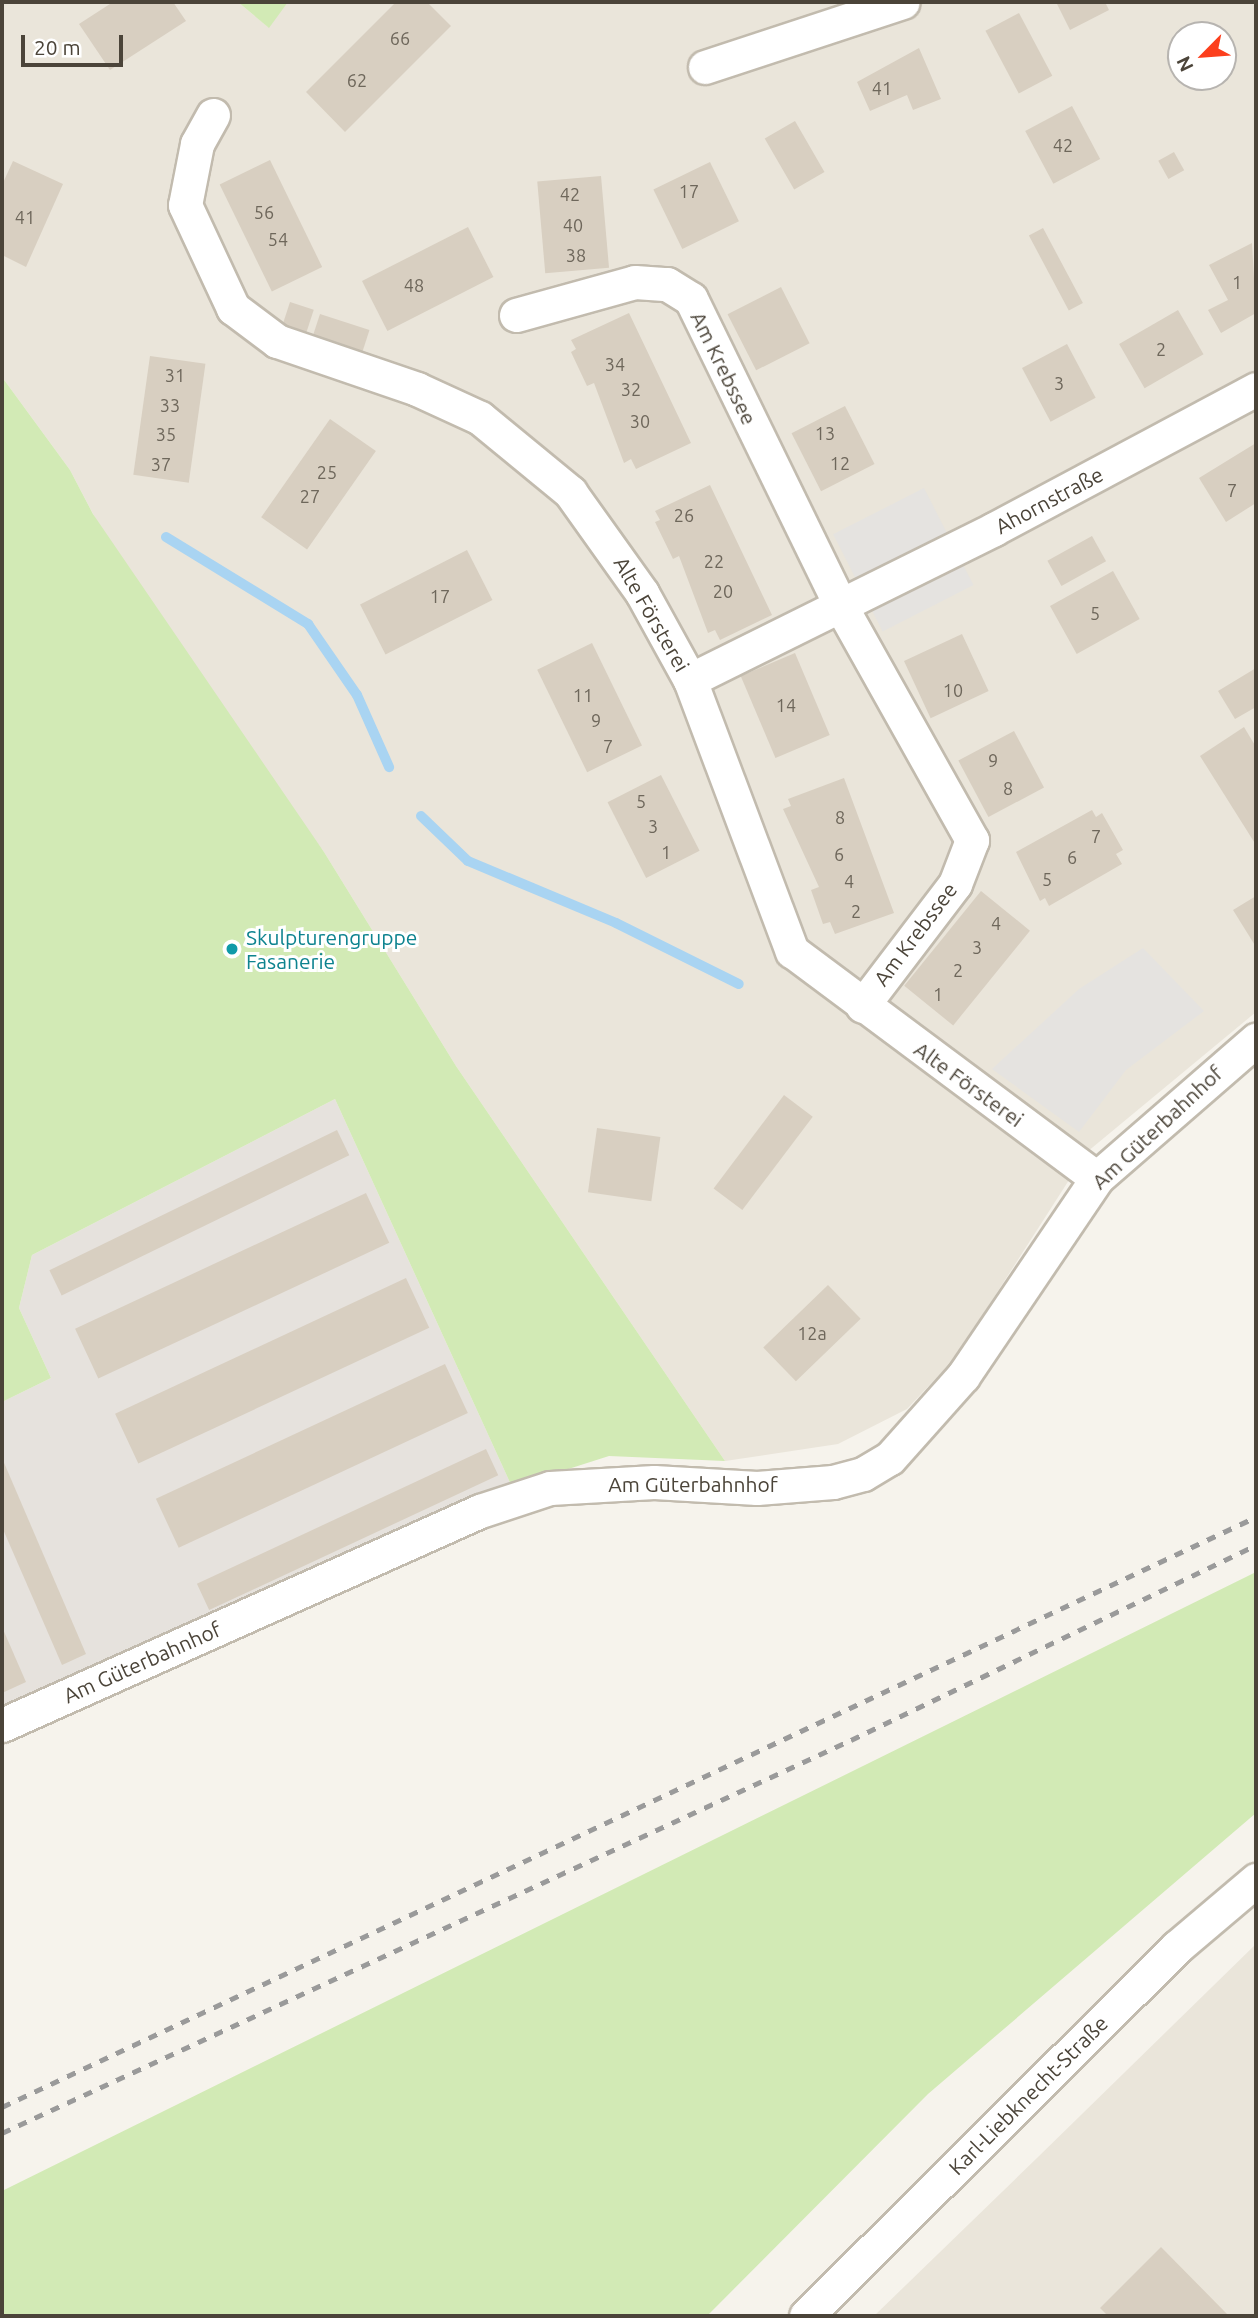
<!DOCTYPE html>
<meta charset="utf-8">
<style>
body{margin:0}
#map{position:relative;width:1258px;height:2318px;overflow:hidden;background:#f6f3ec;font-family:Ubuntu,sans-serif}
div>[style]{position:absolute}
.residential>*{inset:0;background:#eae5da}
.industrial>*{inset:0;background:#e6e2dd}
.green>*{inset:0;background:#d2eab5}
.parking>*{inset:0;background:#e5e3e0;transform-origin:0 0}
.stream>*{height:10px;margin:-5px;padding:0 5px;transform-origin:5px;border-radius:5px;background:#a9d4f2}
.building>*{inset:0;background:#d8cfc1;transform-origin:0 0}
.roads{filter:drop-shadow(2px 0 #c2bbae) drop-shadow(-2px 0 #c2bbae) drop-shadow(0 2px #c2bbae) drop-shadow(0 -2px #c2bbae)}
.minor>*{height:33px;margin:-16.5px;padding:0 16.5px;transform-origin:16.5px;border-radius:16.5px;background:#fff}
.rail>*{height:5px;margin-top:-2.5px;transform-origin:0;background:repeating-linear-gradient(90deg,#9a9a9a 0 9px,transparent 0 18px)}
.dots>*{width:19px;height:19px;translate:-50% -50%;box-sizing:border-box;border:4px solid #fff;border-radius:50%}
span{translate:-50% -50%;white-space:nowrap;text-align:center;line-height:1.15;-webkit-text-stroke:6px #fff;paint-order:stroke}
.number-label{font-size:18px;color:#6e675b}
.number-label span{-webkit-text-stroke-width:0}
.street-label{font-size:21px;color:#4b4439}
.culture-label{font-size:21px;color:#0d838f}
.left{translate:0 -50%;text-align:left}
.frame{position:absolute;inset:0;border:4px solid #4b4439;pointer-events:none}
.north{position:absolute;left:1167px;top:21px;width:70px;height:70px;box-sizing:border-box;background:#fff;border:2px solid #b7b4b0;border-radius:50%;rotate:245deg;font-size:19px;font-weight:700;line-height:28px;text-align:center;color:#4b4439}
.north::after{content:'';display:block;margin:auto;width:24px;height:32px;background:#fc3f1d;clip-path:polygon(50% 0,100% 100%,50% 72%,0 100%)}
.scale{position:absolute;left:21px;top:35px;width:102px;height:32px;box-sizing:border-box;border:4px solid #4b4439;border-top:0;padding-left:9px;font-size:21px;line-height:24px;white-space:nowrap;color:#4b4439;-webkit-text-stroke:5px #fff;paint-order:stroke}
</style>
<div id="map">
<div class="residential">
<i style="clip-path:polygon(evenodd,2px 2px,238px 2px,268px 27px,288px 2px,1256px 2px,1256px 1012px,1087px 1152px,955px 1358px,907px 1409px,838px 1444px,725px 1461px,456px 1066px,324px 852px,132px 588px,70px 470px,2px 377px,2px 2px,1181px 35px,1223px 35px,1223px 77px,1181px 77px,1181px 35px)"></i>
<i style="clip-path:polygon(1256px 1944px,1256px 2316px,874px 2316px,1037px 2158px)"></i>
</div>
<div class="industrial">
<i style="clip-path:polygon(335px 1099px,512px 1487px,2px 1710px,2px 1402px,51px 1378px,19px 1308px,32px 1255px)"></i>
</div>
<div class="green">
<i style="clip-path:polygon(238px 2px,288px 2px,269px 28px)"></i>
<i style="clip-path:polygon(2px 377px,70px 470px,93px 514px,324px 852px,456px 1066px,725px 1461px,609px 1456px,512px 1487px,335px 1099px,32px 1255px,19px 1308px,51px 1378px,2px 1402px)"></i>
<i style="clip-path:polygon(1256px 1572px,1256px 1813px,928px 2094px,707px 2316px,2px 2316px,2px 2191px)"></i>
</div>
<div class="parking">
<i style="left:924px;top:488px;width:109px;height:102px;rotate:63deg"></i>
<i style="clip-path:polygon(1143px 948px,1204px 1011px,1126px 1070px,1079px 1132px,992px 1069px,1079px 989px)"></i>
</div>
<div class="stream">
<i style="left:166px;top:537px;width:167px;rotate:31.5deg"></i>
<i style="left:308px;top:624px;width:86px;rotate:55.4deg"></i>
<i style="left:357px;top:695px;width:79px;rotate:66deg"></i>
<i style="left:421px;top:816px;width:65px;rotate:43.8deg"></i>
<i style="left:468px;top:861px;width:160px;rotate:22.7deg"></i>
<i style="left:616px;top:923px;width:137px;rotate:26.4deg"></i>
</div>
<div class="building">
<i style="clip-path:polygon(113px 2px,173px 2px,186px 21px,110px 70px,79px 24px)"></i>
<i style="clip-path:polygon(396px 2px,427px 2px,451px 26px,345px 132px,306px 92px)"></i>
<i style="clip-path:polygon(1056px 2px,1105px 2px,1109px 10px,1070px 30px)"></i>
<i style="left:1019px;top:13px;width:71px;height:38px;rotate:62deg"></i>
<i style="clip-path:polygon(919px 48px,941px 99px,913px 110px,907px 95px,870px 111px,857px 82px)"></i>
<i style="left:1072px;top:106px;width:60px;height:53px;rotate:62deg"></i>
<i style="left:795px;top:121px;width:59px;height:35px;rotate:60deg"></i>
<i style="left:1174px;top:152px;width:21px;height:18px;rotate:61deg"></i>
<i style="left:270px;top:160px;width:119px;height:56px;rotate:64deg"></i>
<i style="clip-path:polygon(13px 161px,63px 184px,26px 267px,2px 255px,2px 185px)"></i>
<i style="left:710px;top:162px;width:66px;height:63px;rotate:64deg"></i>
<i style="left:601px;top:176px;width:92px;height:64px;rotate:85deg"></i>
<i style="left:468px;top:227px;width:56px;height:119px;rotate:63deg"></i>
<i style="left:1043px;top:228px;width:85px;height:16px;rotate:62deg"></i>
<i style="clip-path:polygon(1252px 243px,1256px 313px,1221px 333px,1208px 310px,1228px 300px,1209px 265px)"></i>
<i style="left:781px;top:287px;width:63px;height:60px;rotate:63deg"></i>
<i style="left:290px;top:302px;width:25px;height:24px;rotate:18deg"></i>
<i style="left:1178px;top:310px;width:51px;height:68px;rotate:60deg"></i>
<i style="clip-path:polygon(629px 313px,691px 443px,636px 469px,631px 459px,624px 463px,594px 383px,587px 386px,571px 352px,576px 349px,571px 340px)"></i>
<i style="left:320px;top:314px;width:52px;height:23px;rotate:18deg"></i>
<i style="left:1067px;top:344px;width:61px;height:51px;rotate:62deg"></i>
<i style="left:150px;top:356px;width:56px;height:120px;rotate:8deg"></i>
<i style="left:845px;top:406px;width:65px;height:60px;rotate:63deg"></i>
<i style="left:330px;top:419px;width:56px;height:120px;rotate:35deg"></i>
<i style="clip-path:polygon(1256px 443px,1256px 503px,1226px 522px,1199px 478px)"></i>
<i style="clip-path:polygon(710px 485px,772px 615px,720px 640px,715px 630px,708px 633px,679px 556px,673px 559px,655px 522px,660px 520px,655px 511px)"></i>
<i style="left:1092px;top:536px;width:29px;height:51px;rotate:61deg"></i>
<i style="left:467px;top:550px;width:56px;height:120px;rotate:63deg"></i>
<i style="left:1113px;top:571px;width:55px;height:72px;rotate:61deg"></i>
<i style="left:962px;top:634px;width:63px;height:64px;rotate:65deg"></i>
<i style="left:592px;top:643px;width:114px;height:61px;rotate:64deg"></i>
<i style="left:795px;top:653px;width:89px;height:59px;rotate:67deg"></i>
<i style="clip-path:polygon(1256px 668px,1256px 707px,1235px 719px,1218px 691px)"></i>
<i style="clip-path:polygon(1244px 727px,1256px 747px,1256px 845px,1200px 756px)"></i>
<i style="left:1014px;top:731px;width:64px;height:63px;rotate:62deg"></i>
<i style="left:661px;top:775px;width:85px;height:60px;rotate:63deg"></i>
<i style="clip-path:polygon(844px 778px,894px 913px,835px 934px,830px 922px,823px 924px,811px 890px,819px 887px,783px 809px,791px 806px,788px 799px)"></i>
<i style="clip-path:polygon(1092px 810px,1096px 817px,1102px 813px,1123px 850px,1116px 854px,1122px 864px,1049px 906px,1045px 898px,1040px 901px,1016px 852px)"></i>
<i style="left:981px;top:891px;width:63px;height:122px;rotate:39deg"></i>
<i style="clip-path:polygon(1256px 896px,1256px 947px,1233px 910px)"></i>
<i style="left:784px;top:1095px;width:36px;height:117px;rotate:37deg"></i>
<i style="left:597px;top:1128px;width:64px;height:65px;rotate:8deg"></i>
<i style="left:337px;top:1130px;width:28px;height:320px;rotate:64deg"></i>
<i style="left:366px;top:1193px;width:55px;height:321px;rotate:65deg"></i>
<i style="left:406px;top:1278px;width:55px;height:321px;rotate:65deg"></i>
<i style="left:828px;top:1285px;width:47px;height:90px;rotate:46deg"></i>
<i style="left:445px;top:1364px;width:54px;height:319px;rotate:65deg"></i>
<i style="left:486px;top:1449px;width:29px;height:319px;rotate:65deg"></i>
<i style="clip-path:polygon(2px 1458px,86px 1654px,62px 1665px,2px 1527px)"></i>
<i style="clip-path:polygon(2px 1627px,26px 1682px,2px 1693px)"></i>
<i style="clip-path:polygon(1161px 2247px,1229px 2316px,1108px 2316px,1100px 2308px)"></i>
</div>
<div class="roads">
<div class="minor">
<i style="left:705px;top:67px;width:208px;rotate:-18.2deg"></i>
<i style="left:213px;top:115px;width:33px;rotate:119deg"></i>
<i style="left:197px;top:144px;width:62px;rotate:101.1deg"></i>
<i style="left:185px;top:205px;width:114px;rotate:65deg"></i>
<i style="left:233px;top:308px;width:55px;rotate:36.9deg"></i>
<i style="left:277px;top:341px;width:148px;rotate:18.9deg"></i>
<i style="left:417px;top:389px;width:69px;rotate:24.7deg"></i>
<i style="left:480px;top:418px;width:117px;rotate:39.4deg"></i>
<i style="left:570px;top:492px;width:124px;rotate:54.5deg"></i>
<i style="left:642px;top:593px;width:99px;rotate:61.1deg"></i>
<i style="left:690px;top:680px;width:290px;rotate:69.4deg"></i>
<i style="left:792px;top:951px;width:380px;rotate:36.7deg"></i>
<i style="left:516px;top:315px;width:123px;rotate:-15.5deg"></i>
<i style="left:635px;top:282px;width:32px;rotate:4deg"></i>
<i style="left:667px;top:284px;width:28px;rotate:32deg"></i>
<i style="left:691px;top:299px;width:338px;rotate:64deg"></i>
<i style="left:839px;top:603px;width:272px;rotate:60.7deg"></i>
<i style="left:972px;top:840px;width:47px;rotate:111.1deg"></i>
<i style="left:955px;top:884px;width:153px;rotate:127.3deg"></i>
<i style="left:690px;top:680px;width:339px;rotate:-26.4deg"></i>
<i style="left:994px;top:529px;width:297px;rotate:-28.1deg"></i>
<i style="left:2px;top:1725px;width:524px;rotate:-24.12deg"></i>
<i style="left:480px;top:1511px;width:74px;rotate:-18.2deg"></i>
<i style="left:550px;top:1488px;width:104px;rotate:-3.3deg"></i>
<i style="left:654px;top:1482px;width:103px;rotate:3.3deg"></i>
<i style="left:757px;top:1488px;width:76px;rotate:-4.5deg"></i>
<i style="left:833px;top:1482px;width:31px;rotate:-15deg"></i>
<i style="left:863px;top:1474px;width:31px;rotate:-31deg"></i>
<i style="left:890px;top:1458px;width:110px;rotate:-48.3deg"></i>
<i style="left:963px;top:1376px;width:239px;rotate:-55.9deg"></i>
<i style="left:1097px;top:1178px;width:211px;rotate:-41deg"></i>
<i style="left:806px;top:2316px;width:523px;rotate:-44.85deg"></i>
<i style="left:1177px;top:1947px;width:104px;rotate:-40.3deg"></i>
</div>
</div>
<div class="rail">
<i style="left:2px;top:2107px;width:1386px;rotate:-25.2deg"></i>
<i style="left:2px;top:2133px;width:936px;rotate:-24.84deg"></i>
<i style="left:851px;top:1740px;width:449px;rotate:-25.7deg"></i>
</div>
<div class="dots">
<i style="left:232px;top:949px;background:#0f9aa8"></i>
</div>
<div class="number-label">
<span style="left:400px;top:38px">66</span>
<span style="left:357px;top:80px">62</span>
<span style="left:882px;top:88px">41</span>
<span style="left:1063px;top:145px">42</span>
<span style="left:689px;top:191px">17</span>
<span style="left:570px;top:194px">42</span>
<span style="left:264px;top:212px">56</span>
<span style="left:25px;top:217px">41</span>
<span style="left:573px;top:225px">40</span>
<span style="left:278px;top:239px">54</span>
<span style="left:576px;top:255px">38</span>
<span style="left:1237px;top:282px">1</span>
<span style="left:414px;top:285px">48</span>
<span style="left:1161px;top:349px">2</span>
<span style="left:615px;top:364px">34</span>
<span style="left:175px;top:375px">31</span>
<span style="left:1059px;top:383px">3</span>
<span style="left:631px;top:389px">32</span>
<span style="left:170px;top:405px">33</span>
<span style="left:640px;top:421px">30</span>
<span style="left:825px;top:433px">13</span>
<span style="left:166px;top:434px">35</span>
<span style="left:840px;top:463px">12</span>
<span style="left:161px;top:464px">37</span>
<span style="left:327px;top:472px">25</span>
<span style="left:1232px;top:490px">7</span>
<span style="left:310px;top:496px">27</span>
<span style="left:684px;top:515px">26</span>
<span style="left:714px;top:561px">22</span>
<span style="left:723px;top:591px">20</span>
<span style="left:440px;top:596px">17</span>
<span style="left:1095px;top:613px">5</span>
<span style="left:953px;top:690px">10</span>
<span style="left:583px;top:695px">11</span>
<span style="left:786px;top:705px">14</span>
<span style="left:596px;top:720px">9</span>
<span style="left:608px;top:746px">7</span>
<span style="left:993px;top:760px">9</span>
<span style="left:1008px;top:788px">8</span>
<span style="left:641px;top:801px">5</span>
<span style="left:840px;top:817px">8</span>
<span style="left:653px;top:826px">3</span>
<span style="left:1096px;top:836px">7</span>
<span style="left:666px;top:852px">1</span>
<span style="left:839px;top:854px">6</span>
<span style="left:1072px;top:857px">6</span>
<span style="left:1047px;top:879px">5</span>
<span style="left:849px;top:881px">4</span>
<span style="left:856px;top:911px">2</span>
<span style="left:996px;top:923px">4</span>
<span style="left:977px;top:947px">3</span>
<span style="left:958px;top:970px">2</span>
<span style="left:938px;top:994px">1</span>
<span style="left:812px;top:1333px">12a</span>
</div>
<div class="street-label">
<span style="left:724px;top:368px;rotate:64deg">Am Krebssee</span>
<span style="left:1049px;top:500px;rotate:-28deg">Ahornstraße</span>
<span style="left:652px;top:614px;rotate:60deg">Alte Försterei</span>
<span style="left:915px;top:934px;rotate:-53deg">Am Krebssee</span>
<span style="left:969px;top:1084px;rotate:36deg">Alte Försterei</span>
<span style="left:1157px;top:1127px;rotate:-43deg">Am Güterbahnhof</span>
<span style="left:693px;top:1484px">Am Güterbahnhof</span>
<span style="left:142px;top:1662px;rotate:-24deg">Am Güterbahnhof</span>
<span style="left:1028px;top:2095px;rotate:-45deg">Karl-Liebknecht-Straße</span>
</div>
<div class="culture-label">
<span class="left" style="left:246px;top:949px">Skulpturengruppe<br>Fasanerie</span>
</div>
<div class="frame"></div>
<div class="north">N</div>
<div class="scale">20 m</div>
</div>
